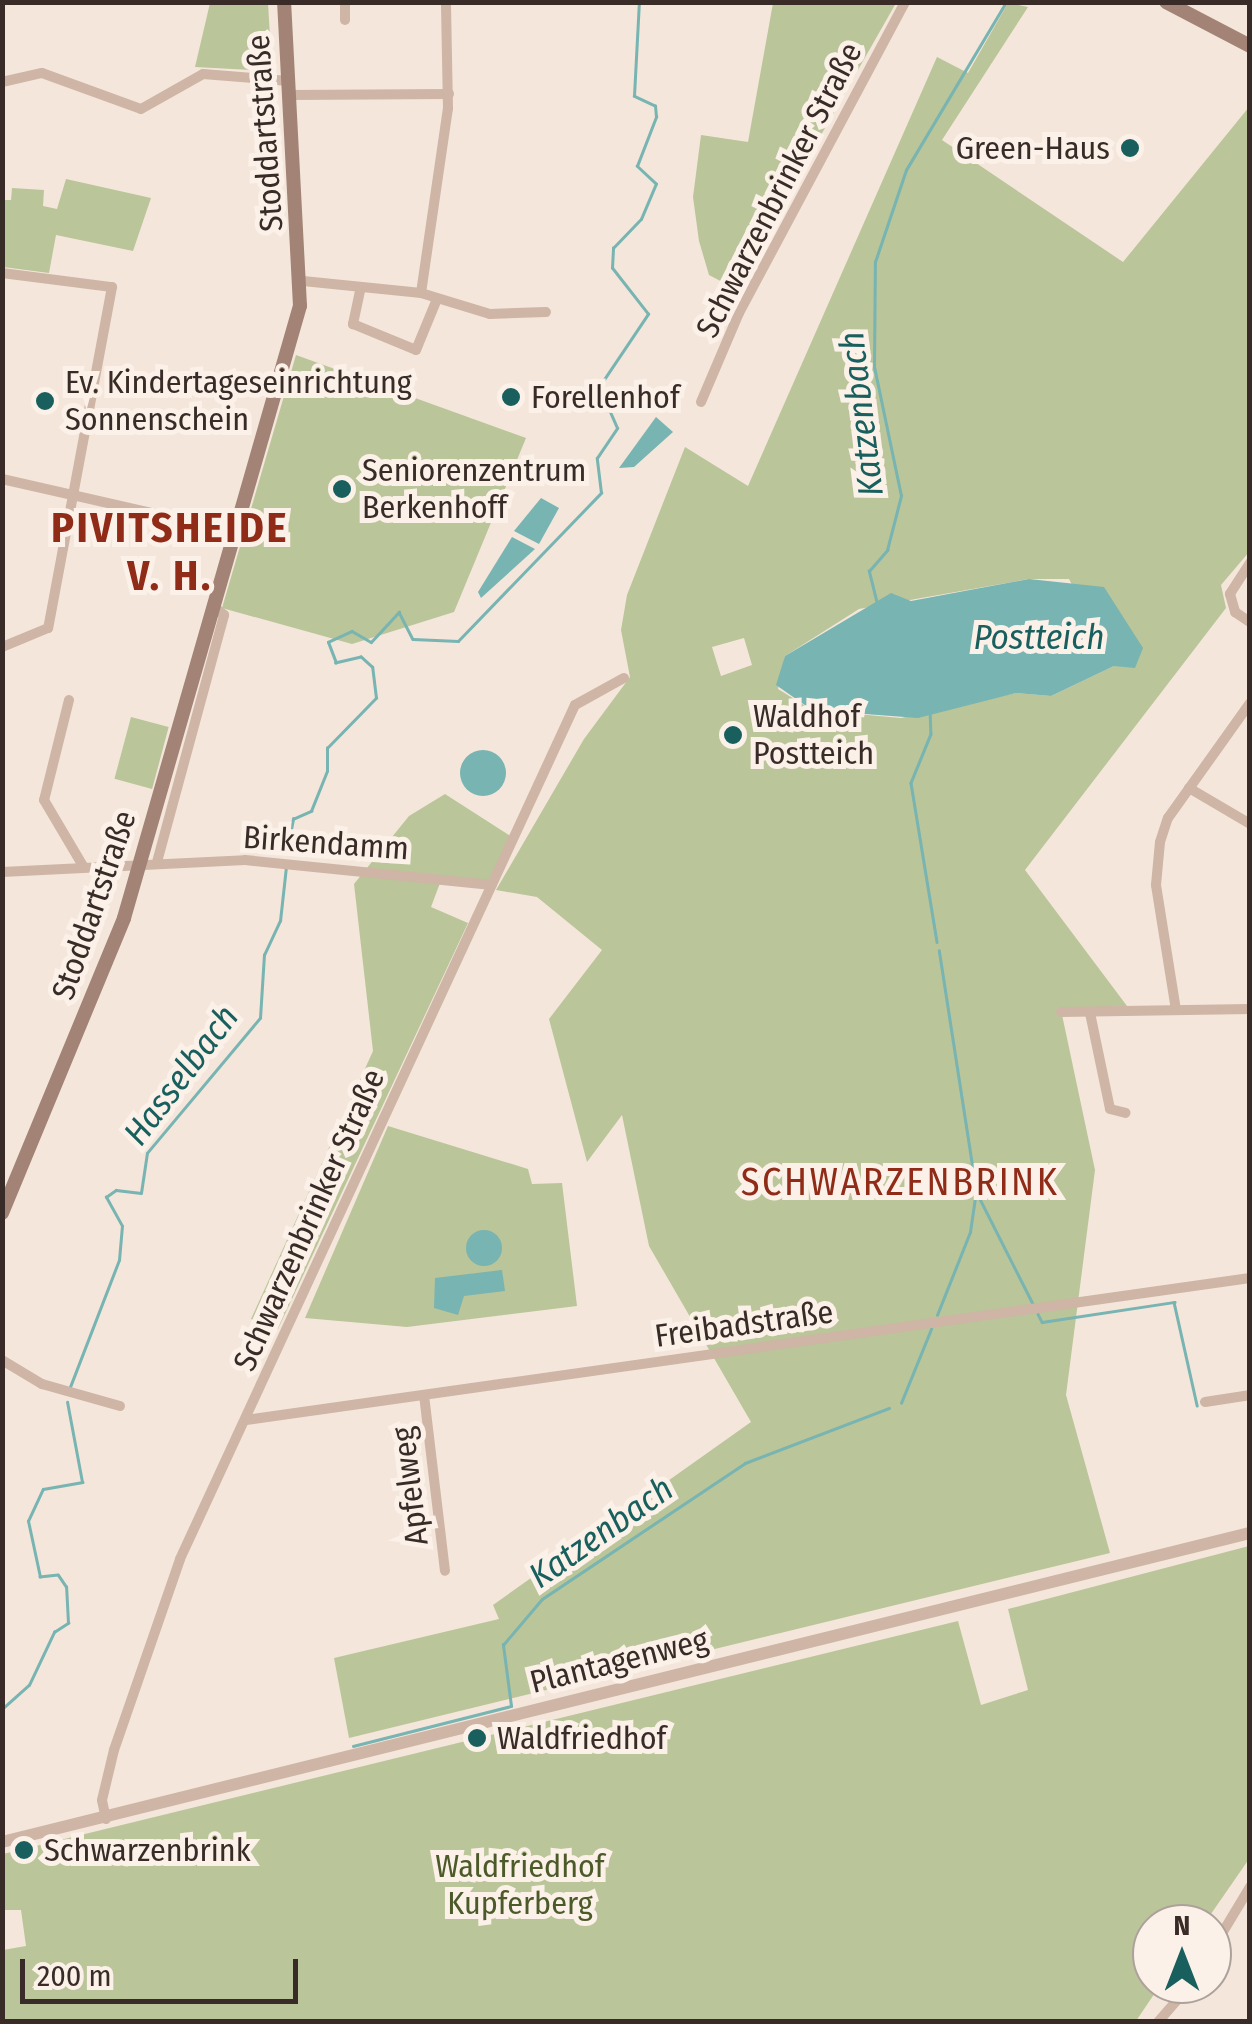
<!DOCTYPE html>
<meta charset="utf-8">
<style>
body{margin:0}
#map{position:relative;width:1252px;height:2024px;overflow:hidden;background:#f4e6db;font-family:"Fira Sans Condensed",sans-serif}
div>[style]{position:absolute}
.green>*{inset:0;background:#bac599;transform-origin:0 0}
.water>*{inset:0;background:#77b4b2}
.round{border-radius:50%}
.stream>*{height:2.5px;margin:-1.25px;padding:0 1.25px;transform-origin:1.25px;border-radius:1.25px;background:#77b4b2}
.minor>*{height:10px;margin:-5px;padding:0 5px;transform-origin:5px;border-radius:5px;background:#ceb5a5}
.tertiary>*{height:12px;margin:-6px;padding:0 6px;transform-origin:6px;border-radius:6px;background:#ceb5a5}
.secondary>*{height:14px;margin:-7px;padding:0 7px;transform-origin:7px;border-radius:7px;background:#a28376}
.dots>*{width:28px;height:28px;translate:-50% -50%;box-sizing:border-box;border:5px solid #fbf1e8;border-radius:50%}
span{translate:-50% -50%;white-space:nowrap;text-align:center;line-height:1.15;-webkit-text-stroke:10px #fbf1e8;paint-order:stroke}
.street-label{font-size:32px;color:#392b27}
.poi-label{font-size:32px;color:#392b27}
.right{translate:-100% -50%;text-align:right}
.left{translate:0 -50%;text-align:left}
.park-label{font-size:32px;color:#4b5a28}
.water-label{font-size:35px;color:#185f5e;font-style:italic}
.quarter-label{font-size:38px;color:#902b18;letter-spacing:2.5px}
.district-label{font-size:42px;color:#902b18;font-weight:700;letter-spacing:2.5px}
.frame{position:absolute;inset:0;border:5px solid #392b27;pointer-events:none}
.north{position:absolute;left:1132px;top:1904px;width:100px;height:100px;box-sizing:border-box;background:#fbf1e8;border:2px solid #ada29b;border-radius:50%;rotate:0deg;font-size:28px;font-weight:700;line-height:40px;text-align:center;color:#392b27}
.north::after{content:'';display:block;margin:auto;width:35px;height:45px;background:#185f5e;clip-path:polygon(50% 0,100% 100%,50% 72%,0 100%)}
.scale{position:absolute;left:20px;top:1959px;width:278px;height:45px;box-sizing:border-box;border:5px solid #392b27;border-top:0;padding-left:12px;font-size:30px;line-height:35px;white-space:nowrap;color:#392b27;-webkit-text-stroke:8px #fbf1e8;paint-order:stroke}
</style>
<div id="map">
<div class="green">
<i style="clip-path:polygon(210px 3px,268px 3px,272px 71px,195px 67px)"></i>
<i style="clip-path:polygon(773px 3px,896px 3px,734px 288px,709px 275px,699px 241px,693px 197px,701px 135px,748px 142px)"></i>
<i style="clip-path:polygon(evenodd,1008px 3px,1028px 7px,942px 140px,1123px 262px,1249px 107px,1249px 552px,1221px 585px,1226px 608px,1025px 870px,1127px 1006px,1061px 1010px,1095px 1170px,1066px 1395px,1110px 1553px,349px 1738px,334px 1658px,499px 1619px,493px 1605px,751px 1422px,649px 1246px,622px 1115px,587px 1162px,549px 1019px,602px 950px,537px 897px,496px 890px,584px 739px,630px 677px,621px 630px,627px 595px,685px 447px,748px 486px,937px 57px,968px 73px,1008px 3px,1029px 579px,1069px 579px,1114px 666px,1051px 696px,1016px 693px,901px 718px,812px 710px,778px 689px,785px 656px,859px 609px,1029px 579px,1008px 3px,744px 638px,752px 665px,721px 676px,712px 647px,744px 638px)"></i>
<i style="clip-path:polygon(66px 179px,151px 198px,133px 251px,56px 235px,49px 273px,3px 267px,3px 200px,11px 200px,12px 188px,44px 190px,43px 206px,57px 209px)"></i>
<i style="clip-path:polygon(296px 355px,526px 438px,454px 612px,352px 644px,222px 608px)"></i>
<i style="left:131px;top:717px;width:39px;height:64px;rotate:15deg"></i>
<i style="clip-path:polygon(445px 794px,512px 837px,489px 886px,440px 883px,431px 907px,468px 923px,278px 1329px,251px 1319px,373px 1051px,354px 884px,409px 816px)"></i>
<i style="clip-path:polygon(388px 1126px,528px 1169px,532px 1184px,562px 1183px,577px 1306px,407px 1327px,305px 1318px)"></i>
<i style="clip-path:polygon(1249px 1546px,1249px 1859px,1204px 1924px,1152px 1924px,1152px 1984px,1161px 1984px,1136px 2021px,3px 2021px,3px 1950px,26px 1946px,21px 1910px,3px 1910px,3px 1854px,958px 1621px,981px 1705px,1028px 1690px,1008px 1609px)"></i>
</div>
<div class="water">
<i style="clip-path:polygon(656px 417px,673px 432px,634px 467px,619px 468px)"></i>
<i style="clip-path:polygon(541px 498px,559px 508px,539px 544px,514px 531px)"></i>
<i style="clip-path:polygon(512px 537px,535px 549px,481px 598px,478px 592px)"></i>
<i style="clip-path:polygon(1029px 579px,1104px 587px,1143px 648px,1135px 668px,1114px 666px,1051px 696px,1016px 693px,918px 718px,812px 710px,776px 685px,785px 656px,891px 593px,911px 601px)"></i>
<i class="round" style="left:460px;top:750px;width:46px;height:46px"></i>
<i class="round" style="left:466px;top:1230px;width:36px;height:36px"></i>
<i style="clip-path:polygon(502px 1270px,505px 1291px,464px 1296px,458px 1315px,434px 1308px,435px 1278px)"></i>
</div>
<div class="stream">
<i style="left:877px;top:604px;width:34px;rotate:-104deg"></i>
<i style="left:869px;top:571px;width:28px;rotate:-49deg"></i>
<i style="left:887px;top:550px;width:56px;rotate:-75.5deg"></i>
<i style="left:901px;top:496px;width:132px;rotate:-101.8deg"></i>
<i style="left:874px;top:367px;width:105px;rotate:-89.5deg"></i>
<i style="left:875px;top:262px;width:97px;rotate:-71.4deg"></i>
<i style="left:906px;top:170px;width:196px;rotate:-59.2deg"></i>
<i style="left:930px;top:709px;width:25px;rotate:88deg"></i>
<i style="left:931px;top:734px;width:53px;rotate:112.2deg"></i>
<i style="left:911px;top:783px;width:161px;rotate:80.7deg"></i>
<i style="left:287px;top:850px;width:32px;rotate:-79deg"></i>
<i style="left:293px;top:819px;width:20px;rotate:-24deg"></i>
<i style="left:311px;top:811px;width:43px;rotate:-68.2deg"></i>
<i style="left:327px;top:771px;width:23px;rotate:-90deg"></i>
<i style="left:327px;top:748px;width:70px;rotate:-45.6deg"></i>
<i style="left:376px;top:698px;width:31px;rotate:-97deg"></i>
<i style="left:372px;top:667px;width:15px;rotate:-138deg"></i>
<i style="left:361px;top:657px;width:26px;rotate:167deg"></i>
<i style="left:336px;top:663px;width:22px;rotate:-111deg"></i>
<i style="left:328px;top:642px;width:26px;rotate:-25deg"></i>
<i style="left:352px;top:631px;width:22px;rotate:30deg"></i>
<i style="left:371px;top:642px;width:41px;rotate:-47deg"></i>
<i style="left:399px;top:612px;width:30px;rotate:63deg"></i>
<i style="left:413px;top:639px;width:45px;rotate:2.5deg"></i>
<i style="left:458px;top:641px;width:206px;rotate:-46deg"></i>
<i style="left:601px;top:493px;width:35px;rotate:-97deg"></i>
<i style="left:597px;top:458px;width:36px;rotate:-56deg"></i>
<i style="left:617px;top:428px;width:45px;rotate:-113.7deg"></i>
<i style="left:599px;top:387px;width:88px;rotate:-56.1deg"></i>
<i style="left:648px;top:314px;width:58px;rotate:-128deg"></i>
<i style="left:612px;top:268px;width:20px;rotate:-87deg"></i>
<i style="left:613px;top:248px;width:40px;rotate:-46deg"></i>
<i style="left:641px;top:219px;width:38px;rotate:-67deg"></i>
<i style="left:656px;top:184px;width:26px;rotate:-137deg"></i>
<i style="left:637px;top:166px;width:53px;rotate:-68.8deg"></i>
<i style="left:656px;top:117px;width:11px;rotate:-95deg"></i>
<i style="left:655px;top:106px;width:23px;rotate:-155deg"></i>
<i style="left:634px;top:96px;width:94px;rotate:-87deg"></i>
<i style="left:976px;top:1191px;width:129px;rotate:63.2deg"></i>
<i style="left:1038px;top:1314px;width:9px;rotate:63deg"></i>
<i style="left:1042px;top:1322px;width:134px;rotate:-8.6deg"></i>
<i style="left:1174px;top:1302px;width:106px;rotate:77.4deg"></i>
<i style="left:937px;top:1315px;width:89px;rotate:-68.3deg"></i>
<i style="left:970px;top:1232px;width:41px;rotate:-81.7deg"></i>
<i style="left:976px;top:1191px;width:243px;rotate:-98.8deg"></i>
<i style="left:70px;top:1387px;width:136px;rotate:-68.9deg"></i>
<i style="left:119px;top:1260px;width:34px;rotate:-85deg"></i>
<i style="left:122px;top:1226px;width:33px;rotate:-119deg"></i>
<i style="left:106px;top:1197px;width:12px;rotate:-35deg"></i>
<i style="left:116px;top:1190px;width:25px;rotate:7deg"></i>
<i style="left:141px;top:1193px;width:40px;rotate:-81.5deg"></i>
<i style="left:147px;top:1153px;width:176px;rotate:-50.1deg"></i>
<i style="left:260px;top:1018px;width:63px;rotate:-86.4deg"></i>
<i style="left:264px;top:955px;width:38px;rotate:-65deg"></i>
<i style="left:280px;top:921px;width:54px;rotate:-83.7deg"></i>
<i style="left:901px;top:1403px;width:80px;rotate:-67.9deg"></i>
<i style="left:2px;top:1709px;width:36px;rotate:-42deg"></i>
<i style="left:29px;top:1685px;width:59px;rotate:-64.7deg"></i>
<i style="left:54px;top:1632px;width:17px;rotate:-33deg"></i>
<i style="left:68px;top:1623px;width:36px;rotate:-93deg"></i>
<i style="left:66px;top:1587px;width:14px;rotate:-124deg"></i>
<i style="left:58px;top:1575px;width:18px;rotate:174deg"></i>
<i style="left:40px;top:1577px;width:57px;rotate:-102.1deg"></i>
<i style="left:28px;top:1521px;width:35px;rotate:-65deg"></i>
<i style="left:43px;top:1489px;width:40px;rotate:-10deg"></i>
<i style="left:82px;top:1482px;width:81px;rotate:-100.6deg"></i>
<i style="left:353px;top:1746px;width:163px;rotate:-14.2deg"></i>
<i style="left:511px;top:1706px;width:62px;rotate:-97.5deg"></i>
<i style="left:503px;top:1645px;width:60px;rotate:-49.7deg"></i>
<i style="left:542px;top:1599px;width:244px;rotate:-33.8deg"></i>
<i style="left:745px;top:1463px;width:154px;rotate:-20.9deg"></i>
</div>
<div class="minor">
<i style="left:345px;top:2px;width:18px;rotate:90deg"></i>
<i style="left:2px;top:82px;width:41px;rotate:-12.7deg"></i>
<i style="left:42px;top:73px;width:105px;rotate:20deg"></i>
<i style="left:141px;top:109px;width:71px;rotate:-29.4deg"></i>
<i style="left:203px;top:74px;width:86px;rotate:4.7deg"></i>
<i style="left:291px;top:95px;width:158px;rotate:-0.4deg"></i>
<i style="left:2px;top:273px;width:111px;rotate:7.3deg"></i>
<i style="left:112px;top:287px;width:347px;rotate:100.6deg"></i>
<i style="left:48px;top:628px;width:50px;rotate:157.6deg"></i>
<i style="left:303px;top:281px;width:119px;rotate:5.8deg"></i>
<i style="left:421px;top:293px;width:72px;rotate:16.9deg"></i>
<i style="left:490px;top:314px;width:56px;rotate:-2deg"></i>
<i style="left:360px;top:291px;width:34px;rotate:102deg"></i>
<i style="left:353px;top:324px;width:68px;rotate:22.4deg"></i>
<i style="left:416px;top:350px;width:55px;rotate:-67.6deg"></i>
<i style="left:421px;top:293px;width:186px;rotate:-81.7deg"></i>
<i style="left:448px;top:109px;width:107px;rotate:-91.1deg"></i>
<i style="left:701px;top:402px;width:97px;rotate:-66.9deg"></i>
<i style="left:739px;top:313px;width:353px;rotate:-61.9deg"></i>
<i style="left:2px;top:479px;width:239px;rotate:12.8deg"></i>
<i style="left:1250px;top:563px;width:37px;rotate:123deg"></i>
<i style="left:1230px;top:594px;width:19px;rotate:74deg"></i>
<i style="left:1235px;top:612px;width:18px;rotate:34deg"></i>
<i style="left:69px;top:700px;width:103px;rotate:104deg"></i>
<i style="left:44px;top:800px;width:77px;rotate:59.4deg"></i>
<i style="left:1189px;top:788px;width:71px;rotate:30.5deg"></i>
<i style="left:157px;top:862px;width:256px;rotate:-74.8deg"></i>
<i style="left:224px;top:615px;width:13px;rotate:-141deg"></i>
<i style="left:2px;top:872px;width:243px;rotate:-2.8deg"></i>
<i style="left:245px;top:860px;width:248px;rotate:5.8deg"></i>
<i style="left:1176px;top:1010px;width:127px;rotate:-99.1deg"></i>
<i style="left:1156px;top:885px;width:43px;rotate:-84.7deg"></i>
<i style="left:1160px;top:842px;width:25px;rotate:-72deg"></i>
<i style="left:1168px;top:818px;width:141px;rotate:-54.5deg"></i>
<i style="left:1061px;top:1012px;width:189px;rotate:-0.9deg"></i>
<i style="left:1090px;top:1013px;width:98px;rotate:78.2deg"></i>
<i style="left:1110px;top:1109px;width:16px;rotate:14deg"></i>
<i style="left:2px;top:1360px;width:47px;rotate:31deg"></i>
<i style="left:42px;top:1384px;width:81px;rotate:15.8deg"></i>
<i style="left:424px;top:1395px;width:177px;rotate:83.2deg"></i>
<i style="left:1205px;top:1402px;width:46px;rotate:-8.8deg"></i>
<i style="left:246px;top:1420px;width:1014px;rotate:-8.05deg"></i>
<i style="left:106px;top:1819px;width:19px;rotate:-102deg"></i>
<i style="left:102px;top:1800px;width:51px;rotate:-76.5deg"></i>
<i style="left:114px;top:1750px;width:202px;rotate:-70.9deg"></i>
<i style="left:180px;top:1559px;width:941px;rotate:-65.18deg"></i>
<i style="left:575px;top:705px;width:56px;rotate:-28.9deg"></i>
<i style="left:1212px;top:1950px;width:74px;rotate:-58.9deg"></i>
<i style="left:1158px;top:2022px;width:50px;rotate:-49deg"></i>
</div>
<div class="tertiary">
<i style="left:2px;top:1842px;width:1286px;rotate:-13.91deg"></i>
</div>
<div class="secondary">
<i style="left:1166px;top:2px;width:95px;rotate:27.6deg"></i>
<i style="left:2px;top:1213px;width:319px;rotate:-67.5deg"></i>
<i style="left:124px;top:918px;width:637px;rotate:-73.96deg"></i>
<i style="left:300px;top:306px;width:304px;rotate:-93deg"></i>
</div>
<div class="dots">
<i style="left:1130px;top:148px;background:#185f5e"></i>
<i style="left:511px;top:397px;background:#185f5e"></i>
<i style="left:45px;top:401px;background:#185f5e"></i>
<i style="left:342px;top:489px;background:#185f5e"></i>
<i style="left:733px;top:735px;background:#185f5e"></i>
<i style="left:477px;top:1738px;background:#185f5e"></i>
<i style="left:24px;top:1850px;background:#185f5e"></i>
</div>
<div class="street-label">
<span style="left:265px;top:133px;rotate:-94deg">Stoddartstraße</span>
<span style="left:779px;top:190px;rotate:-63deg">Schwarzenbrinker Straße</span>
<span style="left:326px;top:843px;rotate:4deg">Birkendamm</span>
<span style="left:94px;top:905px;rotate:-71deg">Stoddartstraße</span>
<span style="left:309px;top:1220px;rotate:-66deg">Schwarzenbrinker Straße</span>
<span style="left:744px;top:1324px;rotate:-8deg">Freibadstraße</span>
<span style="left:410px;top:1486px;rotate:-97deg">Apfelweg</span>
<span style="left:619px;top:1661px;rotate:-14deg">Plantagenweg</span>
</div>
<div class="poi-label">
<span class="right" style="left:1110px;top:148px">Green-Haus</span>
<span class="left" style="left:65px;top:401px">Ev. Kindertageseinrichtung<br>Sonnenschein</span>
<span class="left" style="left:531px;top:397px">Forellenhof</span>
<span class="left" style="left:362px;top:489px">Seniorenzentrum<br>Berkenhoff</span>
<span class="left" style="left:753px;top:735px">Waldhof<br>Postteich</span>
<span class="left" style="left:497px;top:1738px">Waldfriedhof</span>
<span class="left" style="left:44px;top:1850px">Schwarzenbrink</span>
</div>
<div class="park-label">
<span style="left:520px;top:1885px">Waldfriedhof<br>Kupferberg</span>
</div>
<div class="water-label">
<span style="left:861px;top:414px;rotate:-97deg">Katzenbach</span>
<span style="left:1039px;top:637px">Postteich</span>
<span style="left:181px;top:1075px;rotate:-53deg">Hasselbach</span>
<span style="left:601px;top:1532px;rotate:-35deg">Katzenbach</span>
</div>
<div class="quarter-label">
<span style="left:900px;top:1183px">SCHWARZENBRINK</span>
</div>
<div class="district-label">
<span style="left:170px;top:552px">PIVITSHEIDE<br>V. H.</span>
</div>
<div class="frame"></div>
<div class="north">N</div>
<div class="scale">200 m</div>
</div>
